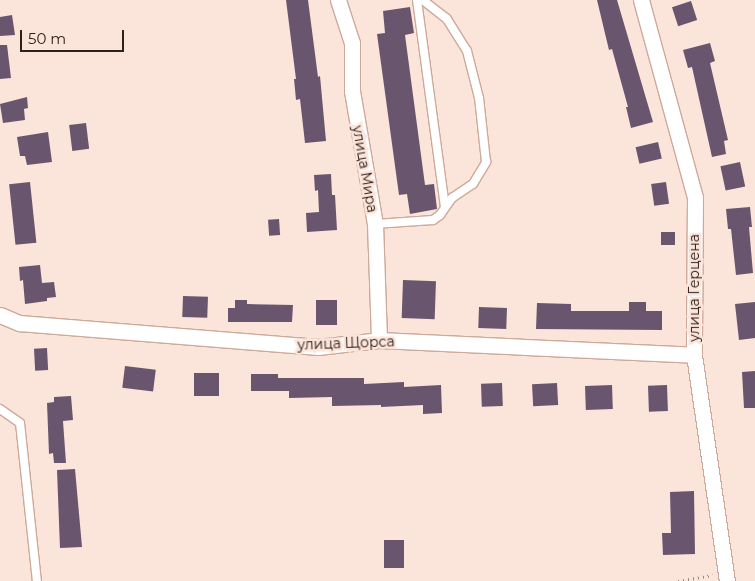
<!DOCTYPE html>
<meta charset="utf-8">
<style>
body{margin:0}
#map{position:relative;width:755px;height:581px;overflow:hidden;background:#fbe4da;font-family:Montserrat,sans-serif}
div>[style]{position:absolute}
.building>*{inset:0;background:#6a556f;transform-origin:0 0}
.path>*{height:2.5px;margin-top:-1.25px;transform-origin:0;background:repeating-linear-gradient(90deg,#9a8780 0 1px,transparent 0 5px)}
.roads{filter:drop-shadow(1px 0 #cda999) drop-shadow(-1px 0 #cda999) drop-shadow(0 1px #cda999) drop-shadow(0 -1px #cda999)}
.service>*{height:8px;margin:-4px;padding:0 4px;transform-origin:4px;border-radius:4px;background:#fff}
.minor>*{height:15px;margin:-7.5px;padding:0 7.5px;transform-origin:7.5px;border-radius:7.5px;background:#fff}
span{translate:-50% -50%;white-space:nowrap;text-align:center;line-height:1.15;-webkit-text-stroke:5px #fbe4da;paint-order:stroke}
.street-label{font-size:14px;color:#2e201b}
.scale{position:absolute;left:20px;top:30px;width:104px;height:22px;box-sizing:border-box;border:2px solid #2e201b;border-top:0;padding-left:6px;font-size:15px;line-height:18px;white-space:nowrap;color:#2e201b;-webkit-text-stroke:4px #fbe4da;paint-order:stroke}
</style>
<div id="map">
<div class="building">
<i style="clip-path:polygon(286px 0,308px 0,318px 77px,320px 76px,326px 141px,305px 143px,300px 99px,296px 100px,294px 79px,296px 79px)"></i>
<i style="clip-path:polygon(597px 0,617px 0,653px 122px,631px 128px,626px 107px,628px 107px,612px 49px,609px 50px)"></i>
<i style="left:691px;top:1px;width:20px;height:20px;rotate:72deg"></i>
<i style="clip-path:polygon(410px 7px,414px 33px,405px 35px,425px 185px,434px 184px,437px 209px,410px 214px,407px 194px,399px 195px,377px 34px,385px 33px,383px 11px)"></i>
<i style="clip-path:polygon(12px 15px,15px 35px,0 36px,0 17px)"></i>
<i style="clip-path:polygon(710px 43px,715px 61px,710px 63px,728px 140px,724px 141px,726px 154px,712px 157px,692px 67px,688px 68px,683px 50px)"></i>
<i style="clip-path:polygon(0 45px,7px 45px,11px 78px,0 79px)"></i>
<i style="clip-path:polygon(27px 97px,28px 108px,24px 109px,25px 120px,3px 123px,0 104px)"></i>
<i style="left:86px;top:123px;width:26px;height:17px;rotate:83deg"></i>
<i style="clip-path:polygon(48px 132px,52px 162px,27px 165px,25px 156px,20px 156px,17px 137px)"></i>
<i style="left:658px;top:142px;width:17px;height:23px;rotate:77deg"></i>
<i style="left:740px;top:162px;width:25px;height:20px;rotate:78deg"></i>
<i style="clip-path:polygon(331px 174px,332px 195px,335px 195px,337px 230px,307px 232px,306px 213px,319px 212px,318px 190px,315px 191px,314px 175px)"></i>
<i style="left:30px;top:182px;width:61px;height:21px;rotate:84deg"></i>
<i style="left:666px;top:182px;width:22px;height:15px;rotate:82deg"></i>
<i style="clip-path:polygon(750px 207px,752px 227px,749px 227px,753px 273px,736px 275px,731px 229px,728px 229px,726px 209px)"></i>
<i style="left:279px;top:219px;width:16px;height:11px;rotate:86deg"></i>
<i style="left:661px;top:232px;width:14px;height:13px"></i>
<i style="clip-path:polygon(40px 265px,42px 283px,54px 282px,56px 297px,47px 298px,47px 301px,25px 304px,23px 280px,20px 281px,19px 267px)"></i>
<i style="left:403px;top:280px;width:33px;height:38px;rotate:2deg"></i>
<i style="left:183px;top:296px;width:25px;height:21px;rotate:2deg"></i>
<i style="clip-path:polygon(235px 300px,247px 300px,247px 304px,293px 305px,292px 322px,228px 322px,228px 308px,235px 308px)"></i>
<i style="left:316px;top:300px;width:21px;height:25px"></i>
<i style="clip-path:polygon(629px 302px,646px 302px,646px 311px,662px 311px,662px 330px,536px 329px,537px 303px,571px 304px,571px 311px,629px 311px)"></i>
<i style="clip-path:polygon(755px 302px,755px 338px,739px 340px,735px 304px)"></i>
<i style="left:479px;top:307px;width:28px;height:21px;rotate:2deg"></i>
<i style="left:47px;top:348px;width:22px;height:13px;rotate:87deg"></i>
<i style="left:125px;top:366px;width:31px;height:22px;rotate:7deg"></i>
<i style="clip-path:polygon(755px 371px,755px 408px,744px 408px,742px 372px)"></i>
<i style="left:194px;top:373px;width:25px;height:23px"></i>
<i style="clip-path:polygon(251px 374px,278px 374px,278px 378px,364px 378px,364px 384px,404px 382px,404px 387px,441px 385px,442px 413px,423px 414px,423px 405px,381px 407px,381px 405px,332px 406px,332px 397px,289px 398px,289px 391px,251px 391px)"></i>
<i style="left:502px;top:383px;width:23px;height:21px;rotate:88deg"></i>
<i style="left:557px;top:383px;width:22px;height:25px;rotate:87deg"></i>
<i style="left:612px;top:385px;width:24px;height:27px;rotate:88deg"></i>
<i style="left:667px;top:385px;width:26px;height:19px;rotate:88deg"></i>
<i style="clip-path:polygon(71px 396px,73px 420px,63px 421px,66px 463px,54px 463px,53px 453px,49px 454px,47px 403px,54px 402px,54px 397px)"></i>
<i style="clip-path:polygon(75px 469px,82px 547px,60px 548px,57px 470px)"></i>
<i style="clip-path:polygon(694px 491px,695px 554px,663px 555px,662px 533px,671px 533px,670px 492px)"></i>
<i style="left:384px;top:540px;width:20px;height:28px"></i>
</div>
<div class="path">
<i style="left:678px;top:581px;width:35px;rotate:-10deg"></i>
</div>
<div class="roads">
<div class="service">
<i style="left:417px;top:0;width:209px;rotate:82.3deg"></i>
<i style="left:375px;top:224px;width:58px;rotate:-3.9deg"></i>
<i style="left:433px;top:220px;width:9px;rotate:-36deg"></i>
<i style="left:440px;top:215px;width:21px;rotate:-55deg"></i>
<i style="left:452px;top:198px;width:25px;rotate:-34deg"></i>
<i style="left:473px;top:184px;width:26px;rotate:-59deg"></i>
<i style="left:486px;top:162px;width:64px;rotate:-96.2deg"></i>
<i style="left:479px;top:98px;width:49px;rotate:-104.3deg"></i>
<i style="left:467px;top:51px;width:38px;rotate:-122deg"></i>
<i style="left:447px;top:19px;width:31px;rotate:-142deg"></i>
<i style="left:0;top:409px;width:24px;rotate:35deg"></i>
<i style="left:20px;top:423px;width:159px;rotate:83.9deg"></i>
</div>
<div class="minor">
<i style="left:338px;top:0;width:45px;rotate:72deg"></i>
<i style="left:352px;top:43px;width:48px;rotate:90deg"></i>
<i style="left:352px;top:91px;width:135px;rotate:80.2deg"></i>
<i style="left:375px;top:224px;width:116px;rotate:88deg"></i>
<i style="left:641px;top:0;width:204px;rotate:74.7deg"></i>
<i style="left:695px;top:197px;width:158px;rotate:90.4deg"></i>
<i style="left:694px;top:355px;width:228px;rotate:81.7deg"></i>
<i style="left:0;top:315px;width:21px;rotate:23deg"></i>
<i style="left:19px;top:323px;width:300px;rotate:4.6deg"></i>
<i style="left:318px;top:347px;width:61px;rotate:-6.5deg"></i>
<i style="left:379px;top:340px;width:315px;rotate:2.7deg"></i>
</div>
</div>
<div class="street-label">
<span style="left:365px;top:169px;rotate:80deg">улица Мира</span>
<span style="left:694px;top:288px;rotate:-90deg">улица Герцена</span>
<span style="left:346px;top:343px;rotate:-2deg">улица Щорса</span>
</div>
<div class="scale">50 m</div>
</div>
